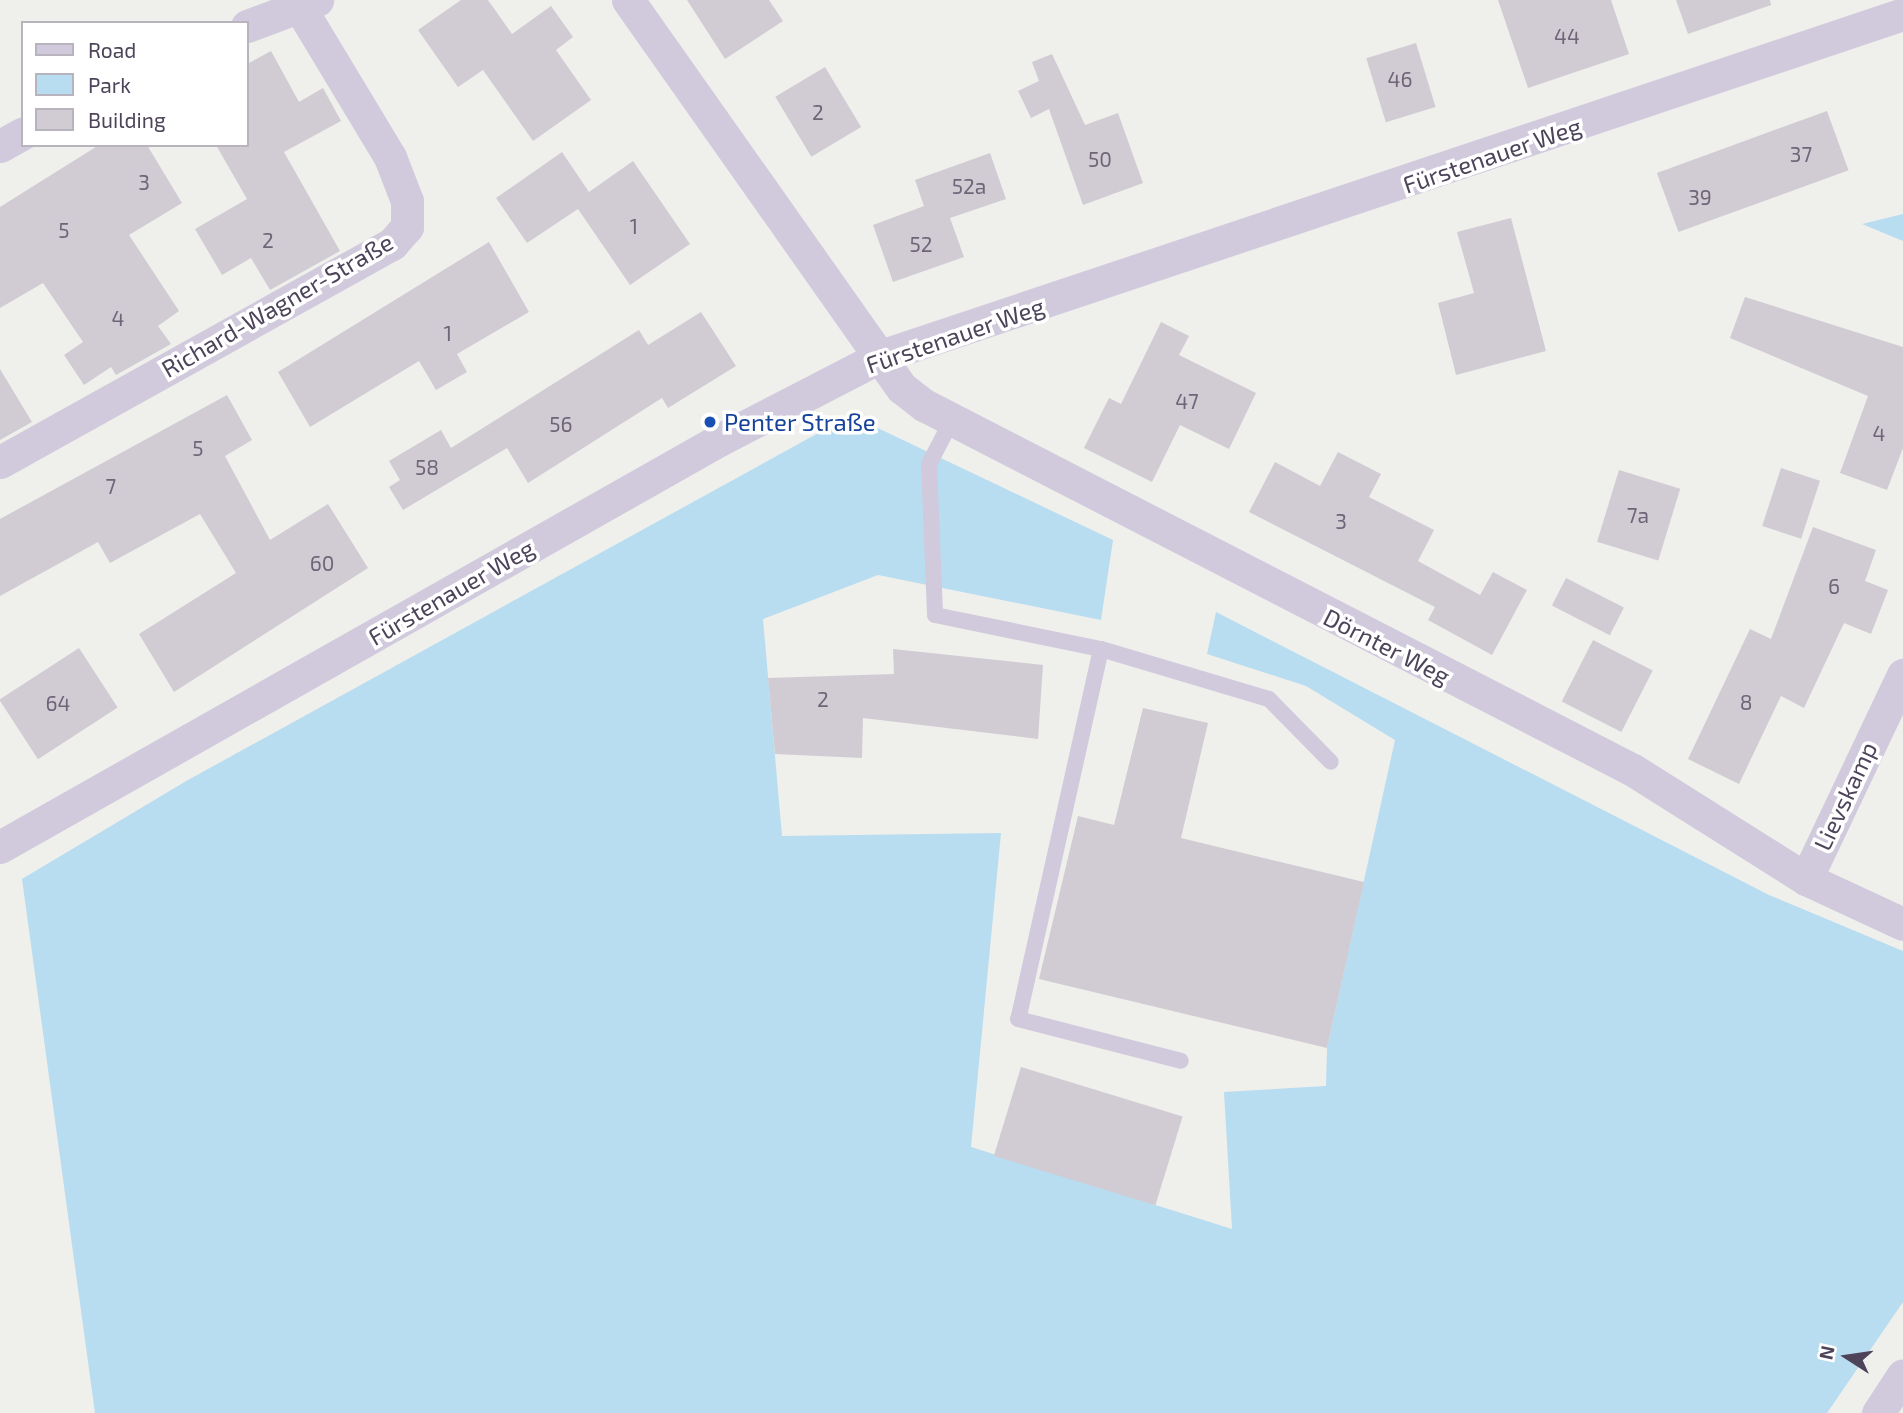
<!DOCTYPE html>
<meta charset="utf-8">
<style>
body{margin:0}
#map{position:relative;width:1903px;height:1413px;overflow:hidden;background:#efefec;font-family:"Exo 2",sans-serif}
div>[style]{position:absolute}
.green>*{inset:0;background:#b8ddf0}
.building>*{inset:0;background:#d1ccd4;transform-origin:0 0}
.lane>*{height:16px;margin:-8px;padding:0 8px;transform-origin:8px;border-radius:8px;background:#d1cadd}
.street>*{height:33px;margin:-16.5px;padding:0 16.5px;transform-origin:16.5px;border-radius:16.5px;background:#d1cadd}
.dots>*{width:19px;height:19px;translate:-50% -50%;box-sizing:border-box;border:4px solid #fff;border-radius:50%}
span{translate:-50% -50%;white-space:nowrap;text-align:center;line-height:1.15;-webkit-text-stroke:7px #fff;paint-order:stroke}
.number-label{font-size:21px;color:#6e6678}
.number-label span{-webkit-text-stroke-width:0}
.street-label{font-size:24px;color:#4d445a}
.transit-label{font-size:24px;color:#164399}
.left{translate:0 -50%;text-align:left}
.legend{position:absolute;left:21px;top:21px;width:228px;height:126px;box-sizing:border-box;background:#fff;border:2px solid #b8b4bd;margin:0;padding:9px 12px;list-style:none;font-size:21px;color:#4d445a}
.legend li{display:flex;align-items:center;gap:14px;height:35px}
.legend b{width:35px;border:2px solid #b8b4bd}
.north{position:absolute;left:1812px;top:1322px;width:70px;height:70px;-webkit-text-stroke:5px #fff;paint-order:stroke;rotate:282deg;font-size:19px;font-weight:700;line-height:28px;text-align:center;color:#4d445a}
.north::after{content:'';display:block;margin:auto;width:24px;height:32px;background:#4d445a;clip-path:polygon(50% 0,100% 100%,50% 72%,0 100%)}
</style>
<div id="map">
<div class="green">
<i style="clip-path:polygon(1903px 214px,1903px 241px,1862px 224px)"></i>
<i style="clip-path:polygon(863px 421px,1113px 540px,1101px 620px,878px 575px,763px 619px,782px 836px,1001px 833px,971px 1147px,1232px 1229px,1224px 1092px,1326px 1086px,1327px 1048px,1395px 740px,1306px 686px,1207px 654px,1216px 612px,1769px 895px,1903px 951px,1903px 1302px,1827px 1413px,95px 1413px,22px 879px,188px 780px,822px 431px)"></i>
</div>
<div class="building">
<i style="clip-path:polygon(461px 0,488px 0,512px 34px,551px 6px,573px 37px,556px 50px,591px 100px,533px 141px,483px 70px,458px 87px,418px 30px)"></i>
<i style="clip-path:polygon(687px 0,769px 0,783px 21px,725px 59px)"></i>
<i style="clip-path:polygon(1498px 0,1611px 0,1629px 54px,1528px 88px)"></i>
<i style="clip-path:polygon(1676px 0,1770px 0,1771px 5px,1688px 34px)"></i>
<i style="left:1416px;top:43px;width:67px;height:52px;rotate:73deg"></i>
<i style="clip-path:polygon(271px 51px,299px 102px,323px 88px,341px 121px,284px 152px,340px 251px,270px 290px,251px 258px,222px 275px,195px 229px,247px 199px,216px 145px,247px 145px,247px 64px)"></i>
<i style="clip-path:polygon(1052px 54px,1085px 125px,1118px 113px,1143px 183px,1083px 205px,1049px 109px,1031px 118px,1018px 91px,1039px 81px,1032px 62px)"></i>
<i style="left:825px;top:67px;width:70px;height:58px;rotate:59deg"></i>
<i style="left:1827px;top:111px;width:63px;height:181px;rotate:70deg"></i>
<i style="clip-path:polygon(99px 145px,147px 145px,182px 203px,129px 235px,179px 311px,158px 326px,171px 344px,116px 375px,111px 367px,84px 385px,64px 355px,83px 342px,43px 283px,0 308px,0 207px)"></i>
<i style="clip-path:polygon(562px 152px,589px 192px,633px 161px,690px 244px,630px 285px,578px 209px,527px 243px,496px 198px)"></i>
<i style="clip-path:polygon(990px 153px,1006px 199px,950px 218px,964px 257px,893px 282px,873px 225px,924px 206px,915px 180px)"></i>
<i style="clip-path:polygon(1511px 218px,1546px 351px,1456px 375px,1438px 303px,1474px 293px,1457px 232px)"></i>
<i style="clip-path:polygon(489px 242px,529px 312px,457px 354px,467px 372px,436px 390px,419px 361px,310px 427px,278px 372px)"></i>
<i style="clip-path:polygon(1745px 297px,1903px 347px,1903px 448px,1887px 490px,1840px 473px,1868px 396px,1730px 338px)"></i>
<i style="clip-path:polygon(701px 312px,736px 366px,668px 408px,662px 398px,528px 483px,507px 448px,403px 510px,389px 487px,400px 480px,389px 461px,441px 430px,451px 448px,639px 330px,648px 345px)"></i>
<i style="clip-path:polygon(1161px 322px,1189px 336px,1179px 355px,1256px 393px,1229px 449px,1180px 425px,1152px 482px,1084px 448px,1109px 398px,1121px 404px)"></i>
<i style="clip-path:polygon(0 369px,32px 422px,0 440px)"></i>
<i style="clip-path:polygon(227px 395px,252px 440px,225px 456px,270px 540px,328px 504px,368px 568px,174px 692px,139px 634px,236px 573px,200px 514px,110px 563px,98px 542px,0 596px,0 519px)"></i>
<i style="clip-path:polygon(1338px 452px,1381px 474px,1369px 497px,1434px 530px,1418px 561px,1480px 595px,1493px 572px,1527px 590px,1492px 655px,1428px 620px,1435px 607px,1249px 512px,1275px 462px,1320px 486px)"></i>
<i style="left:1781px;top:468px;width:41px;height:61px;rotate:18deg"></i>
<i style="left:1619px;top:470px;width:64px;height:75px;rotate:17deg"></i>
<i style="clip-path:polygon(1813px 527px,1876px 550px,1865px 581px,1888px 590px,1871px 634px,1844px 623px,1804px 708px,1781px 696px,1739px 784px,1688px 759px,1750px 629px,1771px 639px)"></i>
<i style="left:1566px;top:578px;width:65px;height:31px;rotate:27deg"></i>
<i style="left:1593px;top:640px;width:67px;height:69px;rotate:27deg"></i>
<i style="left:79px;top:648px;width:71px;height:95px;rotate:57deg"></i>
<i style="clip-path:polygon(893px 649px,1043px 665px,1038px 739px,863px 718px,862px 758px,775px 754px,768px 678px,894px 674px)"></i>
<i style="clip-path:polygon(1143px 708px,1208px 723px,1181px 838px,1364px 882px,1327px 1048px,1039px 979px,1078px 816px,1114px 825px)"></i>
<i style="left:1021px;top:1067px;width:169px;height:93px;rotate:17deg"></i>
</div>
<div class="lane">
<i style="left:952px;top:420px;width:50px;rotate:117.6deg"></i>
<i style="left:929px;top:464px;width:151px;rotate:87.7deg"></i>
<i style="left:935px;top:615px;width:169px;rotate:11.6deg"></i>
<i style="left:1101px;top:649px;width:379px;rotate:102.6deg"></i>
<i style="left:1018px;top:1019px;width:168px;rotate:14.4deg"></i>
<i style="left:1101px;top:649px;width:175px;rotate:16.6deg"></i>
<i style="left:1269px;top:699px;width:88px;rotate:45.5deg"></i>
</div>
<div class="street">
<i style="left:628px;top:0;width:475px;rotate:54.8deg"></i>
<i style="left:902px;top:388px;width:28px;rotate:38deg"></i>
<i style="left:924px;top:405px;width:797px;rotate:27.24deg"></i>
<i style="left:1633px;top:770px;width:204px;rotate:32.2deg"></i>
<i style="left:1806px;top:879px;width:107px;rotate:24.9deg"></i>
<i style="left:247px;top:26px;width:75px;rotate:-20.4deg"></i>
<i style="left:0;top:146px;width:26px;rotate:-29deg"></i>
<i style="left:0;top:462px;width:449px;rotate:-29.1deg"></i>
<i style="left:392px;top:244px;width:23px;rotate:-49deg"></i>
<i style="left:407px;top:227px;width:26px;rotate:-90deg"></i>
<i style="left:407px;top:201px;width:47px;rotate:-111.1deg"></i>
<i style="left:390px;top:157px;width:176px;rotate:-121.1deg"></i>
<i style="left:0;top:847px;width:826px;rotate:-29.51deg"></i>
<i style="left:719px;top:440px;width:186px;rotate:-27.3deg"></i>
<i style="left:884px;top:355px;width:1075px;rotate:-18.5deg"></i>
<i style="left:1806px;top:879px;width:226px;rotate:-64.6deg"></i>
<i style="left:1878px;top:1413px;width:45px;rotate:-56.7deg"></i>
</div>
<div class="dots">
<i style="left:710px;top:422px;background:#1a4fb4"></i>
</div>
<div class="number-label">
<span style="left:1567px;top:36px">44</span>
<span style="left:1400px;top:79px">46</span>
<span style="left:818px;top:112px">2</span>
<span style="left:1801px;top:154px">37</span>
<span style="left:1100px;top:159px">50</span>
<span style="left:144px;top:182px">3</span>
<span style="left:969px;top:186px">52a</span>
<span style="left:1700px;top:197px">39</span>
<span style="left:634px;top:226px">1</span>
<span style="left:64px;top:230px">5</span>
<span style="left:268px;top:240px">2</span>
<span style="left:921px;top:244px">52</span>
<span style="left:118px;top:318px">4</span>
<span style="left:448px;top:333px">1</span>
<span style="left:1187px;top:401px">47</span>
<span style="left:561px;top:424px">56</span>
<span style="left:1879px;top:433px">4</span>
<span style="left:198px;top:448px">5</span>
<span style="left:427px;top:467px">58</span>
<span style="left:111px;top:486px">7</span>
<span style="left:1638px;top:515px">7a</span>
<span style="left:1341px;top:521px">3</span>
<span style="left:322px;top:563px">60</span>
<span style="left:1834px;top:586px">6</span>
<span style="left:823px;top:699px">2</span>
<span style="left:1746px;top:702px">8</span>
<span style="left:58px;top:703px">64</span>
</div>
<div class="street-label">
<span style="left:1492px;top:155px;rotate:-19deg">Fürstenauer Weg</span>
<span style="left:277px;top:305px;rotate:-30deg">Richard-Wagner-Straße</span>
<span style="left:955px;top:335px;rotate:-19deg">Fürstenauer Weg</span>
<span style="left:451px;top:592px;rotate:-30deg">Fürstenauer Weg</span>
<span style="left:1387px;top:646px;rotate:27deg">Dörnter Weg</span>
<span style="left:1845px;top:796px;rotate:-65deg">Lievskamp</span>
</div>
<div class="transit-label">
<span class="left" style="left:724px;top:422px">Penter Straße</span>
</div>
<ul class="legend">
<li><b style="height:9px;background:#d1cadd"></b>Road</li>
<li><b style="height:19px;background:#b8ddf0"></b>Park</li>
<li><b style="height:19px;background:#d1ccd4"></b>Building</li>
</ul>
<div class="north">N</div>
</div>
